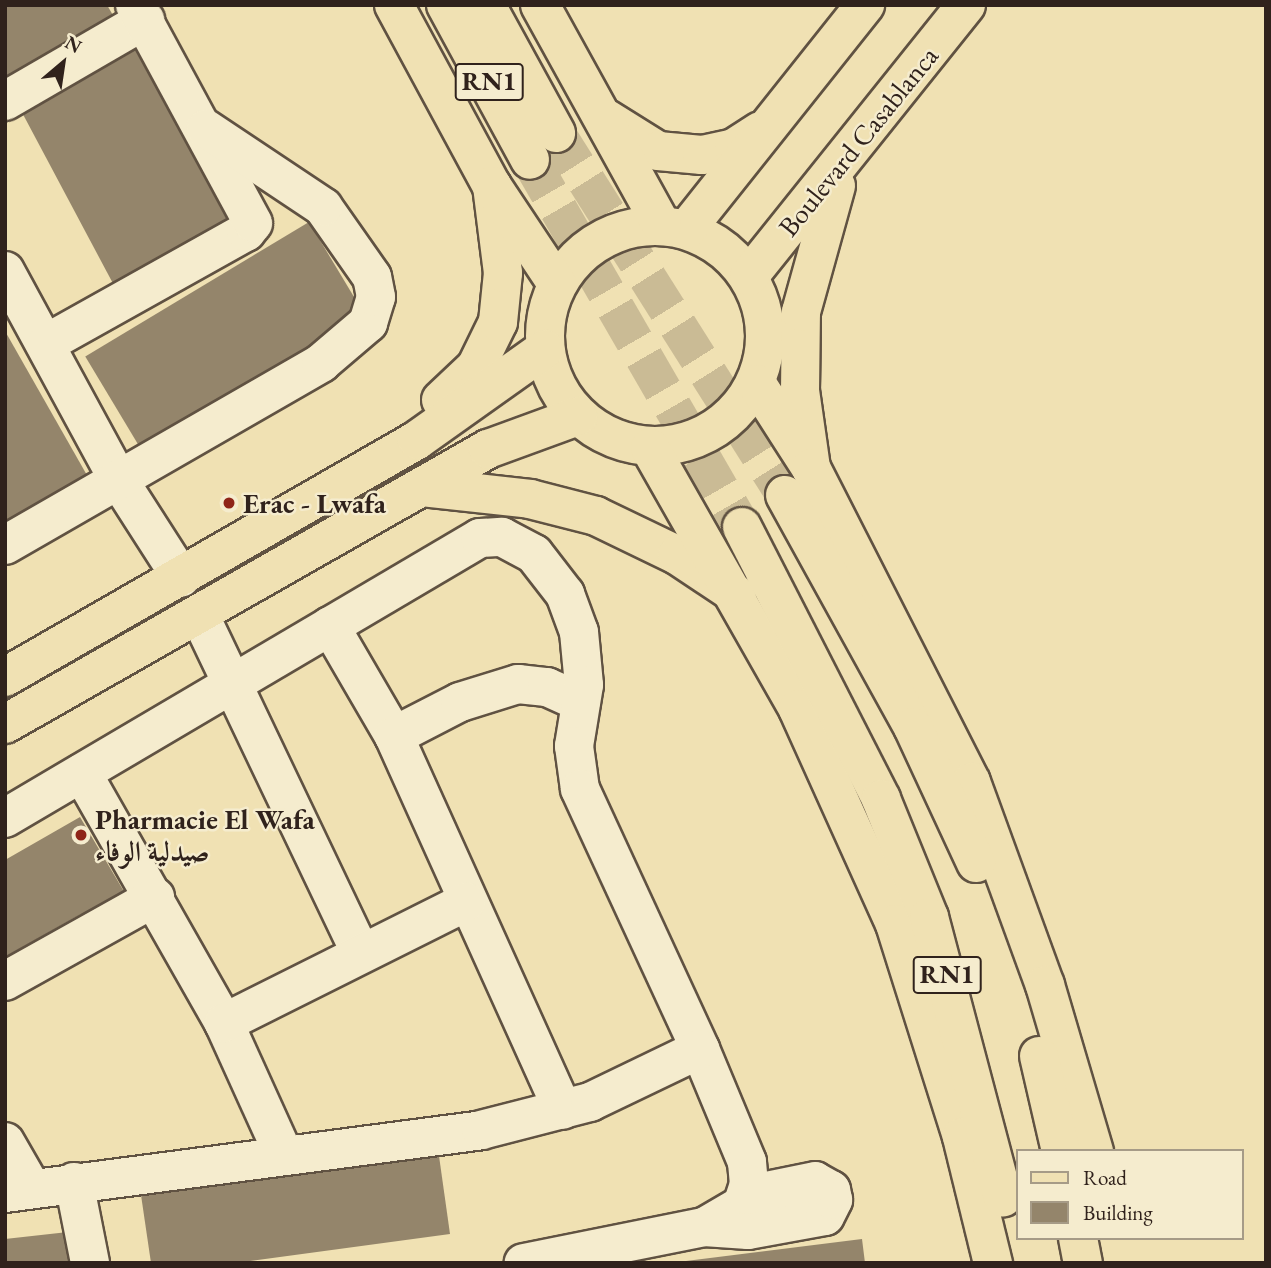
<!DOCTYPE html>
<meta charset="utf-8">
<style>
body{margin:0}
#map{position:relative;width:1271px;height:1268px;overflow:hidden;background:#f0e1b3;font-family:"EB Garamond",Amiri,serif}
div>[style]{position:absolute}
.building>*{inset:0;background:#94856b;transform-origin:0 0}
.highway-tunnel>*{height:38px;margin-top:-19px;transform-origin:0;background:repeating-linear-gradient(90deg,#cabb95 0 38px,transparent 0 57px)}
.roads{filter:drop-shadow(2px 0 #605242) drop-shadow(-2px 0 #605242) drop-shadow(0 2px #605242) drop-shadow(0 -2px #605242)}
.minor>*{height:38px;margin:-19px;padding:0 19px;transform-origin:19px;border-radius:19px;background:#f5ecce}
.major>*{height:38px;margin:-19px;padding:0 19px;transform-origin:19px;border-radius:19px;background:#f0e1b3}
.major>.ring{margin:-19px;padding:0;box-sizing:content-box;background:none;border:38px solid #f0e1b3;border-radius:50%}
.highway>*{height:38px;margin:-19px;padding:0 19px;transform-origin:19px;border-radius:19px;background:#f0e1b3}
.dots>*{width:19px;height:19px;translate:-50% -50%;box-sizing:border-box;border:4px solid #f5ecce;border-radius:50%}
span{translate:-50% -50%;white-space:nowrap;text-align:center;line-height:1.15;-webkit-text-stroke:5px #f5ecce;paint-order:stroke}
.shield-label span{padding:2px 5px;background:#f5ecce;border:2px solid;border-radius:5px;-webkit-text-stroke-width:0}
.shield-label{font-size:26px;color:#30221c;font-weight:700}
.street-label{font-size:28px;color:#30221c}
.poi-label{font-size:28px;color:#30221c;font-weight:700}
.left{translate:0 -50%;text-align:left}
.frame{position:absolute;inset:0;border:7px solid #30221c;pointer-events:none}
.legend{position:absolute;left:1016px;top:1149px;width:228px;height:91px;box-sizing:border-box;background:#f5ecce;border:2px solid #a69b87;margin:0;padding:9px 12px;list-style:none;font-size:21px;color:#30221c}
.legend li{display:flex;align-items:center;gap:14px;height:35px}
.legend b{width:35px;border:2px solid #a69b87}
.north{position:absolute;left:28px;top:28px;width:70px;height:70px;-webkit-text-stroke:5px #f5ecce;paint-order:stroke;rotate:29deg;font-size:19px;font-weight:700;line-height:28px;text-align:center;color:#30221c}
.north::after{content:'';display:block;margin:auto;width:24px;height:32px;background:#30221c;clip-path:polygon(50% 0,100% 100%,50% 72%,0 100%)}
</style>
<div id="map">
<div class="building">
<i style="clip-path:polygon(5px 5px,107px 5px,114px 17px,5px 82px)"></i>
<i style="left:139px;top:47px;width:204px;height:134px;rotate:62deg"></i>
<i style="left:309px;top:222px;width:107px;height:261px;rotate:59deg"></i>
<i style="clip-path:polygon(5px 331px,88px 477px,5px 524px)"></i>
<i style="clip-path:polygon(80px 817px,129px 900px,87px 924px,81px 914px,5px 957px,5px 860px)"></i>
<i style="clip-path:polygon(439px 1156px,450px 1234px,235px 1263px,151px 1263px,141px 1195px)"></i>
<i style="clip-path:polygon(68px 1232px,71px 1263px,5px 1263px,5px 1239px)"></i>
<i style="clip-path:polygon(862px 1239px,865px 1263px,686px 1263px,686px 1261px)"></i>
</div>
<div class="highway-tunnel">
<i style="left:556px;top:133px;width:428px;rotate:57.7deg"></i>
<i style="left:530px;top:160px;width:424px;rotate:60deg"></i>
</div>
<div class="roads">
<div class="minor">
<i style="left:5px;top:101px;width:162px;rotate:-30.1deg"></i>
<i style="left:5px;top:271px;width:237px;rotate:61.5deg"></i>
<i style="left:118px;top:479px;width:117px;rotate:57.3deg"></i>
<i style="left:47px;top:343px;width:228px;rotate:-29.2deg"></i>
<i style="left:246px;top:232px;width:11px;rotate:-52deg"></i>
<i style="left:253px;top:223px;width:248px;rotate:-118.4deg"></i>
<i style="left:5px;top:545px;width:365px;rotate:-29.9deg"></i>
<i style="left:321px;top:363px;width:62px;rotate:-40.4deg"></i>
<i style="left:368px;top:323px;width:27px;rotate:-73deg"></i>
<i style="left:376px;top:297px;width:20px;rotate:-101deg"></i>
<i style="left:372px;top:277px;width:85px;rotate:-125deg"></i>
<i style="left:323px;top:207px;width:141px;rotate:-146.3deg"></i>
<i style="left:199px;top:614px;width:376px;rotate:64.5deg"></i>
<i style="left:330px;top:626px;width:127px;rotate:59.8deg"></i>
<i style="left:394px;top:736px;width:410px;rotate:65.7deg"></i>
<i style="left:394px;top:736px;width:74px;rotate:-27.3deg"></i>
<i style="left:460px;top:702px;width:61px;rotate:-17.2deg"></i>
<i style="left:518px;top:684px;width:29px;rotate:6deg"></i>
<i style="left:547px;top:687px;width:37px;rotate:24deg"></i>
<i style="left:82px;top:773px;width:288px;rotate:60.4deg"></i>
<i style="left:224px;top:1023px;width:145px;rotate:65.6deg"></i>
<i style="left:5px;top:818px;width:551px;rotate:-30.52deg"></i>
<i style="left:480px;top:538px;width:22px;rotate:-3deg"></i>
<i style="left:502px;top:537px;width:36px;rotate:28deg"></i>
<i style="left:534px;top:554px;width:51px;rotate:52.2deg"></i>
<i style="left:565px;top:594px;width:40px;rotate:69.8deg"></i>
<i style="left:579px;top:632px;width:53px;rotate:84.6deg"></i>
<i style="left:584px;top:685px;width:62px;rotate:99.3deg"></i>
<i style="left:574px;top:746px;width:43px;rotate:82.1deg"></i>
<i style="left:580px;top:789px;width:286px;rotate:65.2deg"></i>
<i style="left:700px;top:1049px;width:122px;rotate:67.4deg"></i>
<i style="left:747px;top:1162px;width:22px;rotate:85deg"></i>
<i style="left:749px;top:1184px;width:22px;rotate:108deg"></i>
<i style="left:742px;top:1205px;width:44px;rotate:149.9deg"></i>
<i style="left:704px;top:1227px;width:184px;rotate:168.7deg"></i>
<i style="left:5px;top:981px;width:172px;rotate:-29.2deg"></i>
<i style="left:224px;top:1023px;width:271px;rotate:-26.6deg"></i>
<i style="left:5px;top:1142px;width:54px;rotate:60.1deg"></i>
<i style="left:74px;top:1182px;width:83px;rotate:78.8deg"></i>
<i style="left:5px;top:1193px;width:480px;rotate:-7.5deg"></i>
<i style="left:481px;top:1130px;width:113px;rotate:-14.4deg"></i>
<i style="left:590px;top:1102px;width:122px;rotate:-25.7deg"></i>
<i style="left:704px;top:1227px;width:44px;rotate:3.9deg"></i>
<i style="left:748px;top:1230px;width:78px;rotate:-10.3deg"></i>
<i style="left:825px;top:1216px;width:18px;rotate:-63deg"></i>
<i style="left:833px;top:1200px;width:10px;rotate:-101deg"></i>
<i style="left:831px;top:1190px;width:18px;rotate:-151deg"></i>
<i style="left:815px;top:1181px;width:69px;rotate:168.4deg"></i>
</div>
<div class="major">
<i style="left:607px;top:119px;width:60px;rotate:32.1deg"></i>
<i style="left:658px;top:151px;width:44px;rotate:5.2deg"></i>
<i style="left:702px;top:155px;width:33px;rotate:-12deg"></i>
<i style="left:734px;top:148px;width:31px;rotate:-33deg"></i>
<i class="ring" style="left:545px;top:226px;width:182px;height:182px"></i>
<i style="left:686px;top:230px;width:288px;rotate:-51.5deg"></i>
<i style="left:749px;top:276px;width:347px;rotate:-51.3deg"></i>
<i style="left:441px;top:400px;width:48px;rotate:-43.3deg"></i>
<i style="left:476px;top:367px;width:50px;rotate:-63.9deg"></i>
<i style="left:498px;top:322px;width:49px;rotate:-84.2deg"></i>
<i style="left:503px;top:273px;width:88px;rotate:-97.2deg"></i>
<i style="left:811px;top:468px;width:78px;rotate:-98.1deg"></i>
<i style="left:800px;top:391px;width:79px;rotate:-89.3deg"></i>
<i style="left:801px;top:312px;width:131px;rotate:-74.5deg"></i>
<i style="left:422px;top:487px;width:109px;rotate:6.3deg"></i>
<i style="left:530px;top:499px;width:68px;rotate:14.4deg"></i>
<i style="left:596px;top:516px;width:90px;rotate:25.7deg"></i>
<i style="left:677px;top:555px;width:72px;rotate:33.7deg"></i>
<i style="left:5px;top:677px;width:475px;rotate:-29.9deg"></i>
<i style="left:417px;top:440px;width:157px;rotate:-35.4deg"></i>
<i style="left:5px;top:724px;width:556px;rotate:-29.66deg"></i>
<i style="left:488px;top:449px;width:96px;rotate:-20.1deg"></i>
</div>
<div class="highway">
<i style="left:394px;top:5px;width:206px;rotate:61.6deg"></i>
<i style="left:492px;top:186px;width:118px;rotate:56.4deg"></i>
<i style="left:446px;top:5px;width:176px;rotate:61.5deg"></i>
<i style="left:486px;top:5px;width:146px;rotate:61.3deg"></i>
<i style="left:540px;top:5px;width:252px;rotate:61.1deg"></i>
<i style="left:757px;top:384px;width:100px;rotate:57.3deg"></i>
<i style="left:811px;top:468px;width:352px;rotate:63deg"></i>
<i style="left:971px;top:782px;width:216px;rotate:70deg"></i>
<i style="left:1045px;top:985px;width:173px;rotate:73.6deg"></i>
<i style="left:650px;top:448px;width:300px;rotate:60.4deg"></i>
<i style="left:798px;top:709px;width:236px;rotate:65.7deg"></i>
<i style="left:895px;top:924px;width:223px;rotate:72.5deg"></i>
<i style="left:962px;top:1137px;width:130px;rotate:76.2deg"></i>
<i style="left:785px;top:495px;width:265px;rotate:61.1deg"></i>
<i style="left:913px;top:727px;width:150px;rotate:65.1deg"></i>
<i style="left:742px;top:527px;width:305px;rotate:62.9deg"></i>
<i style="left:881px;top:799px;width:127px;rotate:67.9deg"></i>
<i style="left:929px;top:917px;width:290px;rotate:75.2deg"></i>
<i style="left:1039px;top:1056px;width:98px;rotate:77deg"></i>
<i style="left:1078px;top:1238px;width:25px;rotate:79deg"></i>
</div>
</div>
<div class="dots">
<i style="left:229px;top:503px;background:#8f2418"></i>
<i style="left:81px;top:835px;background:#8f2418"></i>
</div>
<div class="shield-label">
<span style="left:489px;top:82px">RN1</span>
<span style="left:947px;top:975px">RN1</span>
</div>
<div class="street-label">
<span style="left:858px;top:141px;rotate:-51deg">Boulevard Casablanca</span>
</div>
<div class="poi-label">
<span class="left" style="left:243px;top:503px">Erac - Lwafa</span>
<span class="left" style="left:95px;top:835px">Pharmacie El Wafa<br>صيدلية الوفاء</span>
</div>
<div class="frame"></div>
<ul class="legend">
<li><b style="height:9px;background:#f0e1b3"></b>Road</li>
<li><b style="height:19px;background:#94856b"></b>Building</li>
</ul>
<div class="north">N</div>
</div>
